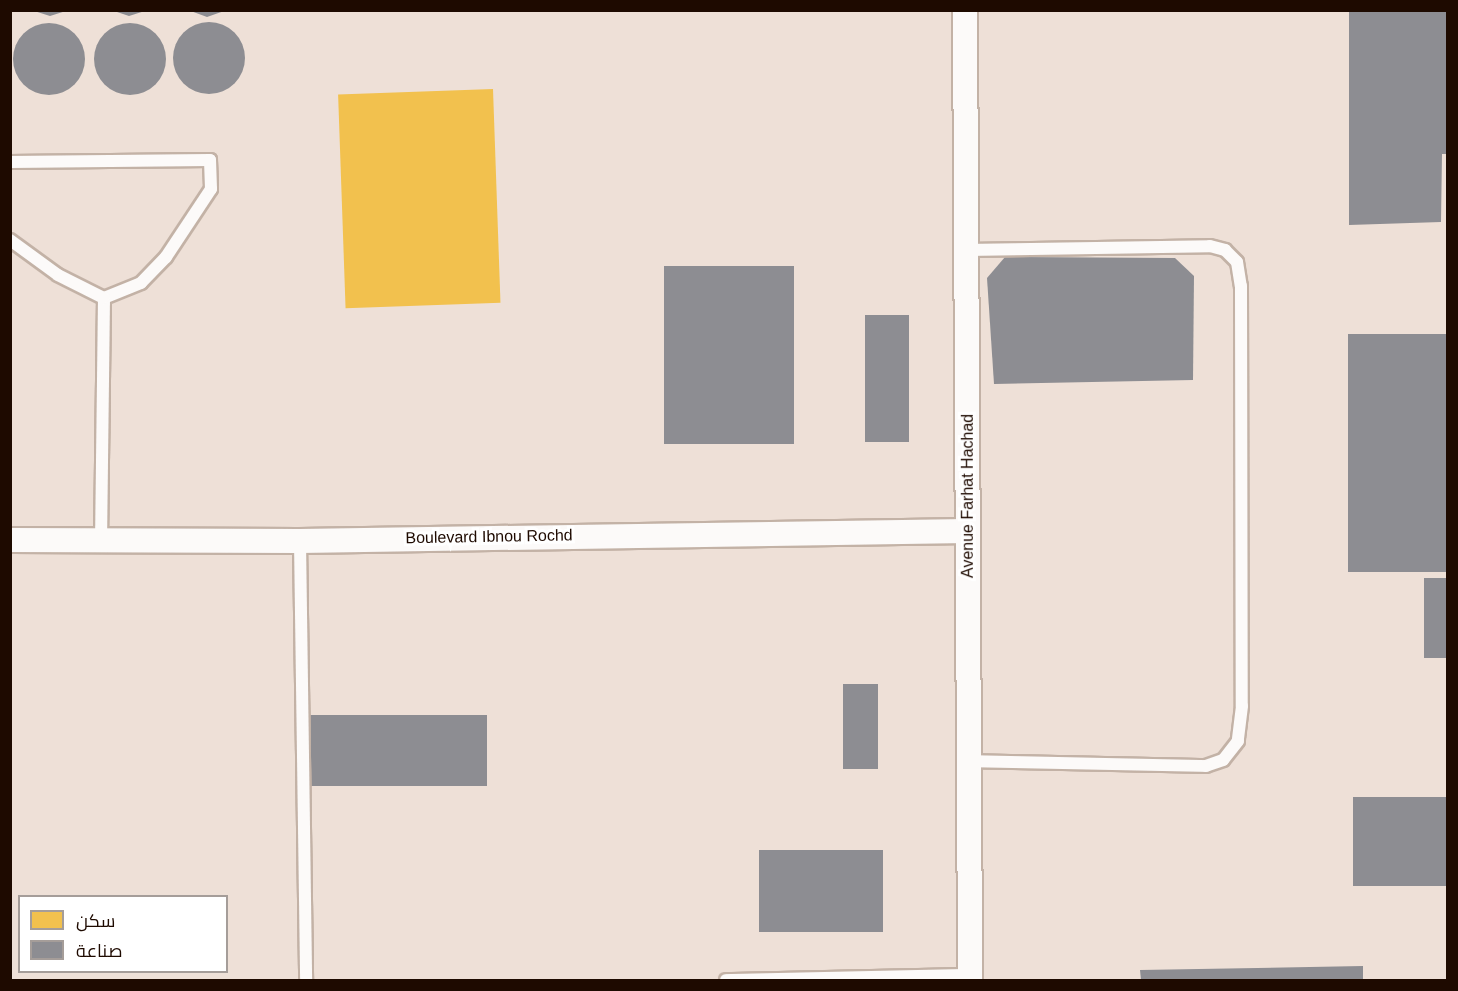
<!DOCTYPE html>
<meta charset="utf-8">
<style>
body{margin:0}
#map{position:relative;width:1458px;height:991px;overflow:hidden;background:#eee0d7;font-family:Arial,Cairo,sans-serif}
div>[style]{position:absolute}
.homes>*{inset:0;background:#f2c14e;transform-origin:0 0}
.industry>*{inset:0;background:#8d8d92;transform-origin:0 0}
.round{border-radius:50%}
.roads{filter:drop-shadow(2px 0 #c3b2a6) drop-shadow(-2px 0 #c3b2a6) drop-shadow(0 2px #c3b2a6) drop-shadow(0 -2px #c3b2a6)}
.service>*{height:12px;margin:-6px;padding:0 6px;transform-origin:6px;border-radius:6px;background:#fcfaf9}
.minor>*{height:24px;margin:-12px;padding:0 12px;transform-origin:12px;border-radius:12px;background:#fcfaf9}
span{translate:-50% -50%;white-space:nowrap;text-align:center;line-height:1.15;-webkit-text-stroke:6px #fff;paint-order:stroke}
.street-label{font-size:16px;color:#1e0a00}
.frame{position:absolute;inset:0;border:12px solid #1e0a00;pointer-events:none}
.legend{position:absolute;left:18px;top:895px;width:210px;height:78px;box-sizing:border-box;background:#fff;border:2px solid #a59d99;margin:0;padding:8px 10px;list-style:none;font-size:18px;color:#1e0a00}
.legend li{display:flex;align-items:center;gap:12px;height:30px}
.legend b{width:30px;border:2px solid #a59d99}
</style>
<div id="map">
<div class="homes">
<i style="left:493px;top:89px;width:214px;height:155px;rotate:88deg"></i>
</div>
<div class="industry">
<i style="clip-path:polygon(31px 10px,69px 10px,50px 16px)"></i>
<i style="clip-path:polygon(111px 10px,148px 10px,129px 16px)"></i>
<i style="clip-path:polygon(188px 10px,227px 10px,207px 17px)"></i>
<i style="clip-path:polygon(1349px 10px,1448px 10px,1448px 154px,1442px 154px,1441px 222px,1349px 225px)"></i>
<i class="round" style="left:173px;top:22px;width:72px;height:72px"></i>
<i class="round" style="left:94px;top:23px;width:72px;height:72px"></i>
<i class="round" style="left:13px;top:23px;width:72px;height:72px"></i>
<i style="clip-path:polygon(1005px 257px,1175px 258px,1194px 276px,1193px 380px,994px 384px,987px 278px)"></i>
<i style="left:794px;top:266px;width:178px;height:130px;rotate:90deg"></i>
<i style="left:865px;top:315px;width:44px;height:127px"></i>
<i style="left:1448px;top:334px;width:238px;height:100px;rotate:90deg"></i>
<i style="left:1424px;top:578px;width:24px;height:80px"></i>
<i style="left:843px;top:684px;width:35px;height:85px"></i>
<i style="left:309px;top:715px;width:178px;height:71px"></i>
<i style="left:1448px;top:797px;width:89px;height:95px;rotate:90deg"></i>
<i style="left:883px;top:850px;width:82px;height:124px;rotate:90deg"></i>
<i style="clip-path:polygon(1363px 966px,1363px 980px,1141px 980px,1140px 970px)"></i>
</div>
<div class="roads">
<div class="service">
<i style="left:10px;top:162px;width:200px;rotate:-0.6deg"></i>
<i style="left:210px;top:160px;width:29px;rotate:88deg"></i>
<i style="left:211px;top:189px;width:82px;rotate:123.5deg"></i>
<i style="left:166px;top:257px;width:36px;rotate:134deg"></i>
<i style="left:141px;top:283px;width:40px;rotate:158deg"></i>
<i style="left:104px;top:298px;width:241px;rotate:90.7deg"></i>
<i style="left:10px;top:240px;width:59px;rotate:36.1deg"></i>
<i style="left:58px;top:275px;width:51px;rotate:26.6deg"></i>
<i style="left:966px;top:250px;width:244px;rotate:-0.9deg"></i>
<i style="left:1210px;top:246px;width:16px;rotate:15deg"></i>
<i style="left:1225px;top:250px;width:17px;rotate:45deg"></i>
<i style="left:1237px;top:262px;width:24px;rotate:81deg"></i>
<i style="left:1241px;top:286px;width:420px;rotate:89.9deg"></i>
<i style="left:1242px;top:706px;width:35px;rotate:97deg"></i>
<i style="left:1238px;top:741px;width:24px;rotate:128deg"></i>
<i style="left:1223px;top:760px;width:18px;rotate:161deg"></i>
<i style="left:1206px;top:766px;width:237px;rotate:-178.8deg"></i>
<i style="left:300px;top:541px;width:439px;rotate:89.2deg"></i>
<i style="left:726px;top:980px;width:244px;rotate:-1.2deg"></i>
</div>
<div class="minor">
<i style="left:965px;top:10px;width:970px;rotate:89.7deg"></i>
<i style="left:10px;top:540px;width:290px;rotate:0.2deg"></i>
<i style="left:300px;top:541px;width:668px;rotate:-0.86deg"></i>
</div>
</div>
<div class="street-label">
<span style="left:968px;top:496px;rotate:-90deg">Avenue Farhat Hachad</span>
<span style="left:489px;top:537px;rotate:-1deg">Boulevard Ibnou Rochd</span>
</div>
<div class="frame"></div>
<ul class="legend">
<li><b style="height:16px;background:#f2c14e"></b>سكن</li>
<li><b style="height:16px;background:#8d8d92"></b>صناعة</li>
</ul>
</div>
